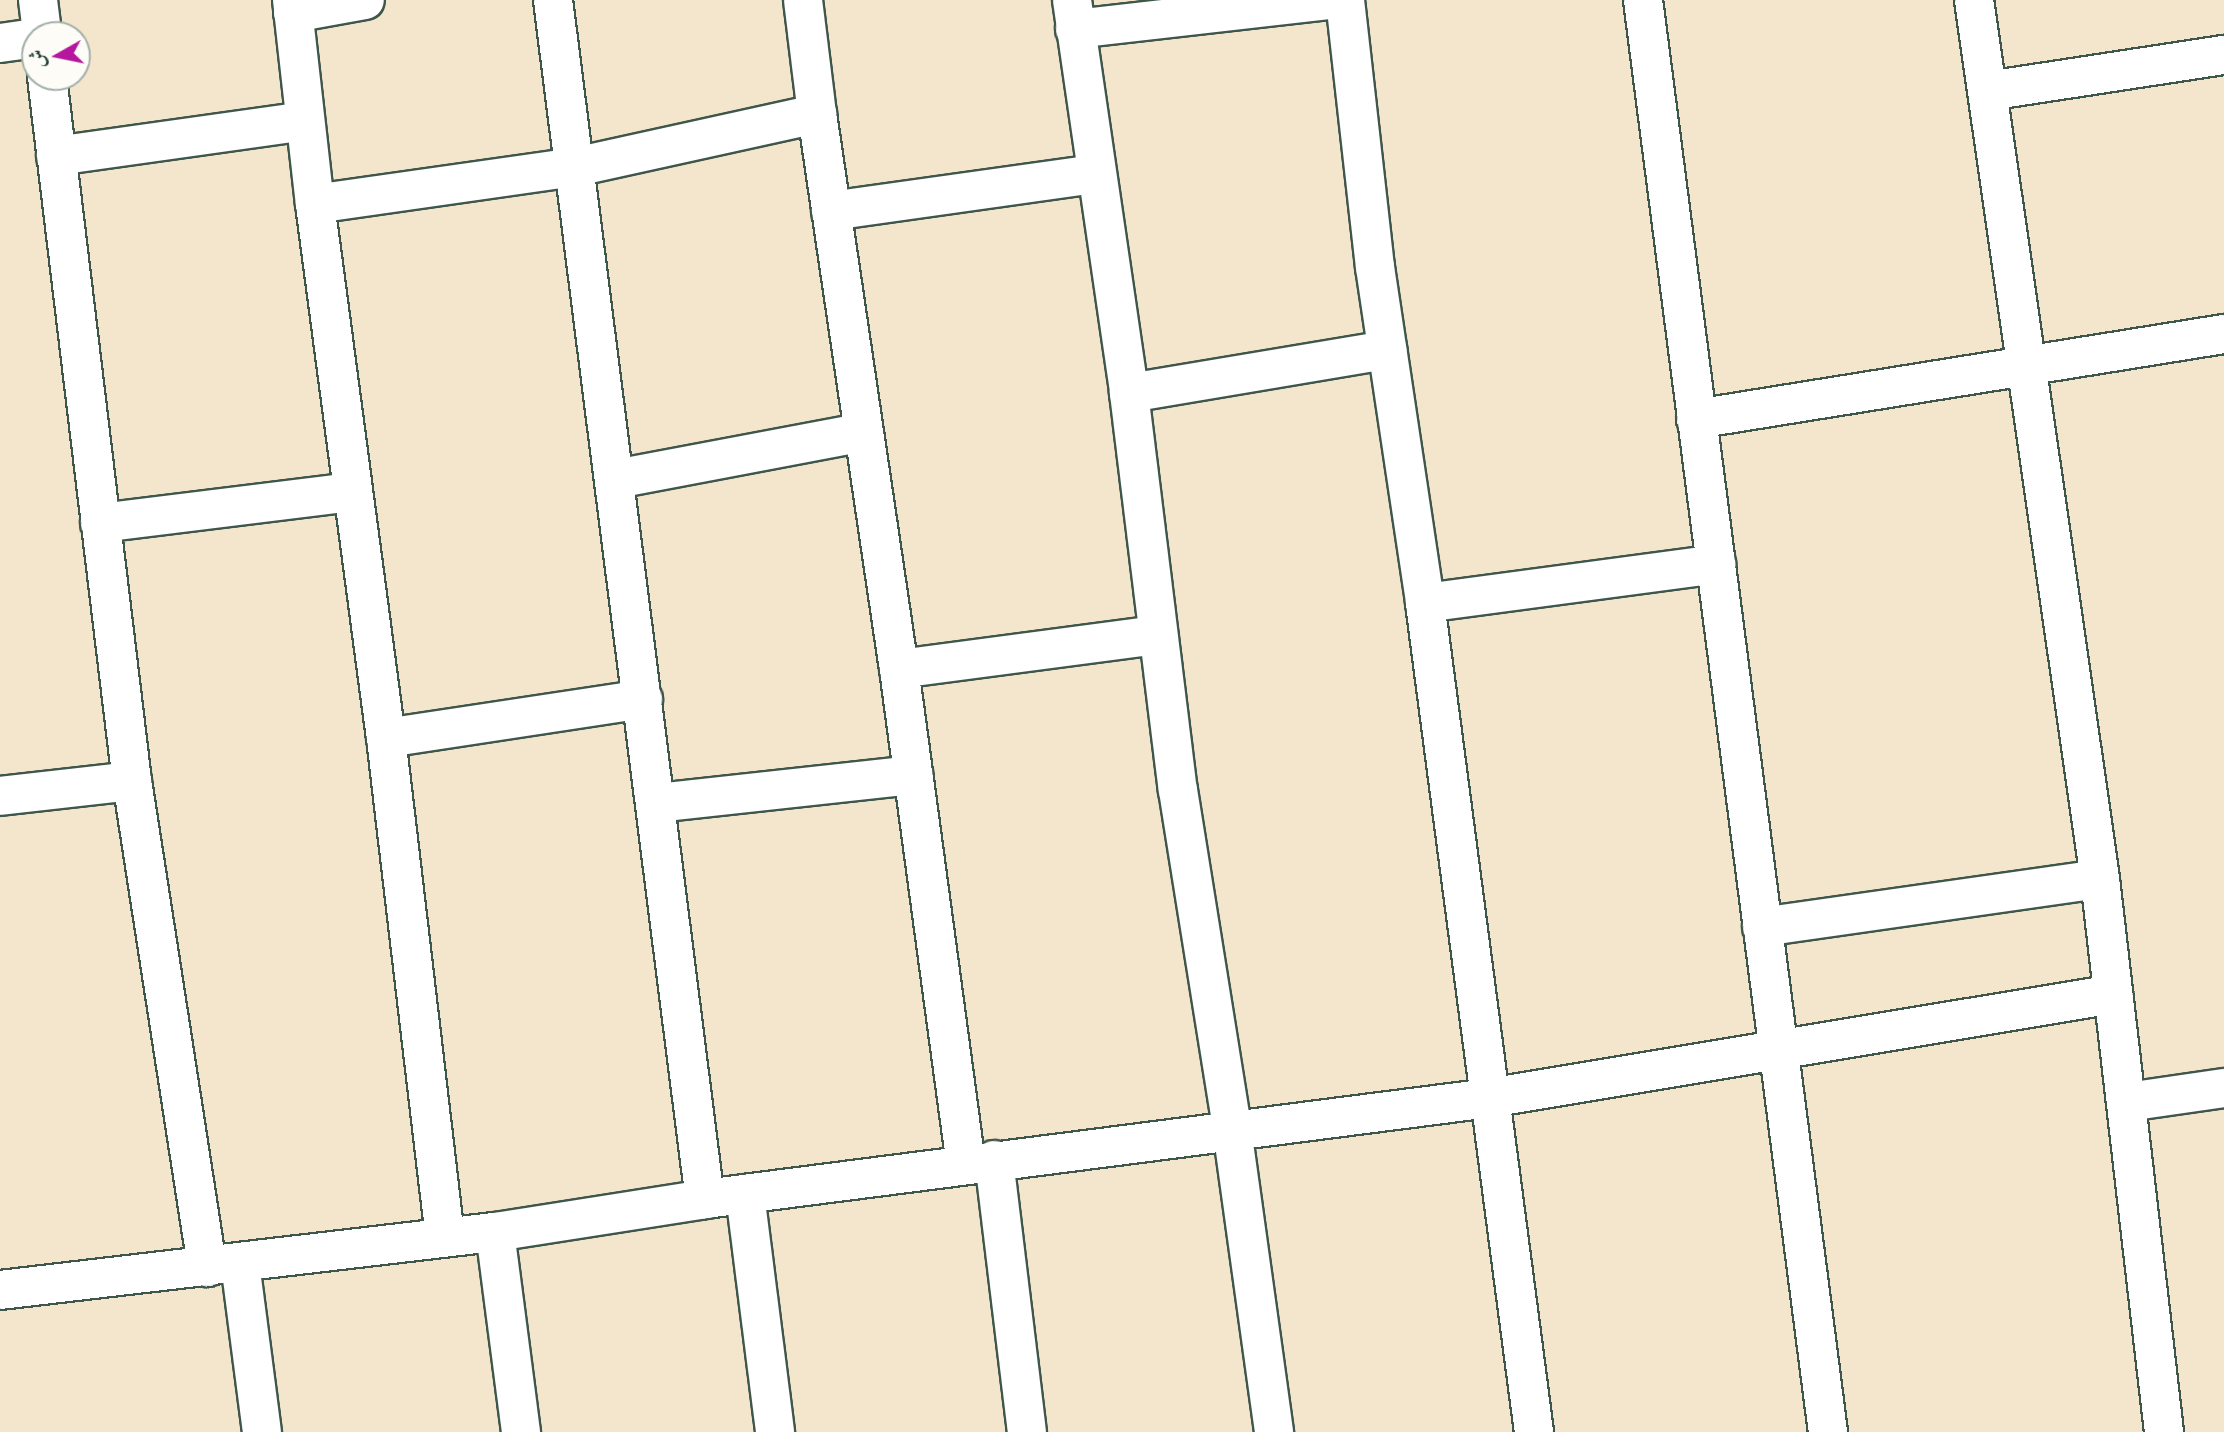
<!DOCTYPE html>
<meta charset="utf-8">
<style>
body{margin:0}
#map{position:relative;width:2224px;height:1432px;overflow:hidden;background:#f3e6cc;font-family:"Libre Caslon Text",Amiri,serif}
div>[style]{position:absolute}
.roads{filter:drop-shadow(2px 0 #3f564b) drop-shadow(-2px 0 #3f564b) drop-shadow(0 2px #3f564b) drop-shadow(0 -2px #3f564b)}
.minor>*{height:38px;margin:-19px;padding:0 19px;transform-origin:19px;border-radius:19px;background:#fff}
span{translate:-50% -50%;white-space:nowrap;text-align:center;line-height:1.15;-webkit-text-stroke:6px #fdfcf7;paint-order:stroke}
.north{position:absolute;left:21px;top:21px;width:70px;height:70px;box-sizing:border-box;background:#fdfcf7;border:2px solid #a4b0a9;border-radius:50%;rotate:261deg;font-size:19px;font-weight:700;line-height:28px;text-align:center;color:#1f3d34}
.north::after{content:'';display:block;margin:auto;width:24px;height:32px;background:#b5179e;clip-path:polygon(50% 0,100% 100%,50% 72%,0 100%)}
</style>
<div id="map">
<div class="roads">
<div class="minor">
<i style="left:38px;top:0;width:35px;rotate:83deg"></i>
<i style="left:292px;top:0;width:205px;rotate:83.6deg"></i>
<i style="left:315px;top:204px;width:539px;rotate:82.43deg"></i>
<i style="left:386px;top:738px;width:502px;rotate:83.26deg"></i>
<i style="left:553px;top:0;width:1209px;rotate:82.78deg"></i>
<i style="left:803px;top:0;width:115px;rotate:83deg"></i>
<i style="left:817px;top:114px;width:561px;rotate:81.6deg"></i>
<i style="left:899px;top:669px;width:500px;rotate:82.3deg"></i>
<i style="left:1072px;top:0;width:397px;rotate:81.7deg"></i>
<i style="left:1129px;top:393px;width:400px;rotate:83deg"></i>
<i style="left:1178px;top:790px;width:343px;rotate:80.9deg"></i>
<i style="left:1232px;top:1129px;width:306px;rotate:82.1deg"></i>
<i style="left:1345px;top:0;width:269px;rotate:83.6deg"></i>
<i style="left:1375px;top:267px;width:340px;rotate:81.5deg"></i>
<i style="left:1425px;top:603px;width:836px;rotate:82.51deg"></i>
<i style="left:1643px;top:0;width:1444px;rotate:82.64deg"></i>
<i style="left:1974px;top:0;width:888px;rotate:81.84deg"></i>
<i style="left:2100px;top:879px;width:557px;rotate:83.4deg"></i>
<i style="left:293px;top:13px;width:73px;rotate:-10.2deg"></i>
<i style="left:1075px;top:29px;width:258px;rotate:-6.5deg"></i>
<i style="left:0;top:43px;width:35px;rotate:-8deg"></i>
<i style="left:47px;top:77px;width:709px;rotate:83.12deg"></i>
<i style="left:132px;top:781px;width:492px;rotate:81.2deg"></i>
<i style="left:1988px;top:91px;width:239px;rotate:-8.7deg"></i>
<i style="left:56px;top:156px;width:250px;rotate:-8deg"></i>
<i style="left:315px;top:204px;width:263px;rotate:-8.1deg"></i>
<i style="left:575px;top:167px;width:248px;rotate:-12.4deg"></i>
<i style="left:831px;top:211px;width:267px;rotate:-8deg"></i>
<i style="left:1129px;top:393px;width:262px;rotate:-9.5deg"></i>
<i style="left:1696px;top:419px;width:535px;rotate:-9.15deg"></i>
<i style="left:616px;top:479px;width:252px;rotate:-10.7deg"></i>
<i style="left:100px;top:523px;width:254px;rotate:-7deg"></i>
<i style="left:1425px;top:603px;width:294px;rotate:-7.6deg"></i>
<i style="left:899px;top:669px;width:261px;rotate:-7.5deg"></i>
<i style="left:386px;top:738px;width:260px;rotate:-8.6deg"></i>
<i style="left:0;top:796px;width:133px;rotate:-6.5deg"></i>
<i style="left:656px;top:803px;width:259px;rotate:-6.2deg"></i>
<i style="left:1762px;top:927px;width:341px;rotate:-8.1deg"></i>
<i style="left:2127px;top:1102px;width:98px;rotate:-8.2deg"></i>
<i style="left:994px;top:1160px;width:274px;rotate:83.1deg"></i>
<i style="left:745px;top:1194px;width:240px;rotate:82.8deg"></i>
<i style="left:495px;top:1232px;width:202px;rotate:82.6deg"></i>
<i style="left:240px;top:1263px;width:170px;rotate:82.6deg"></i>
<i style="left:0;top:1290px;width:498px;rotate:-6.7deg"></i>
<i style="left:495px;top:1232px;width:213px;rotate:-8.9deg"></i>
<i style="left:705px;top:1199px;width:790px;rotate:-7.34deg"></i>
<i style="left:1489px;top:1098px;width:633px;rotate:-9.46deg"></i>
</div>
</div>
<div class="north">ش</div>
</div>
